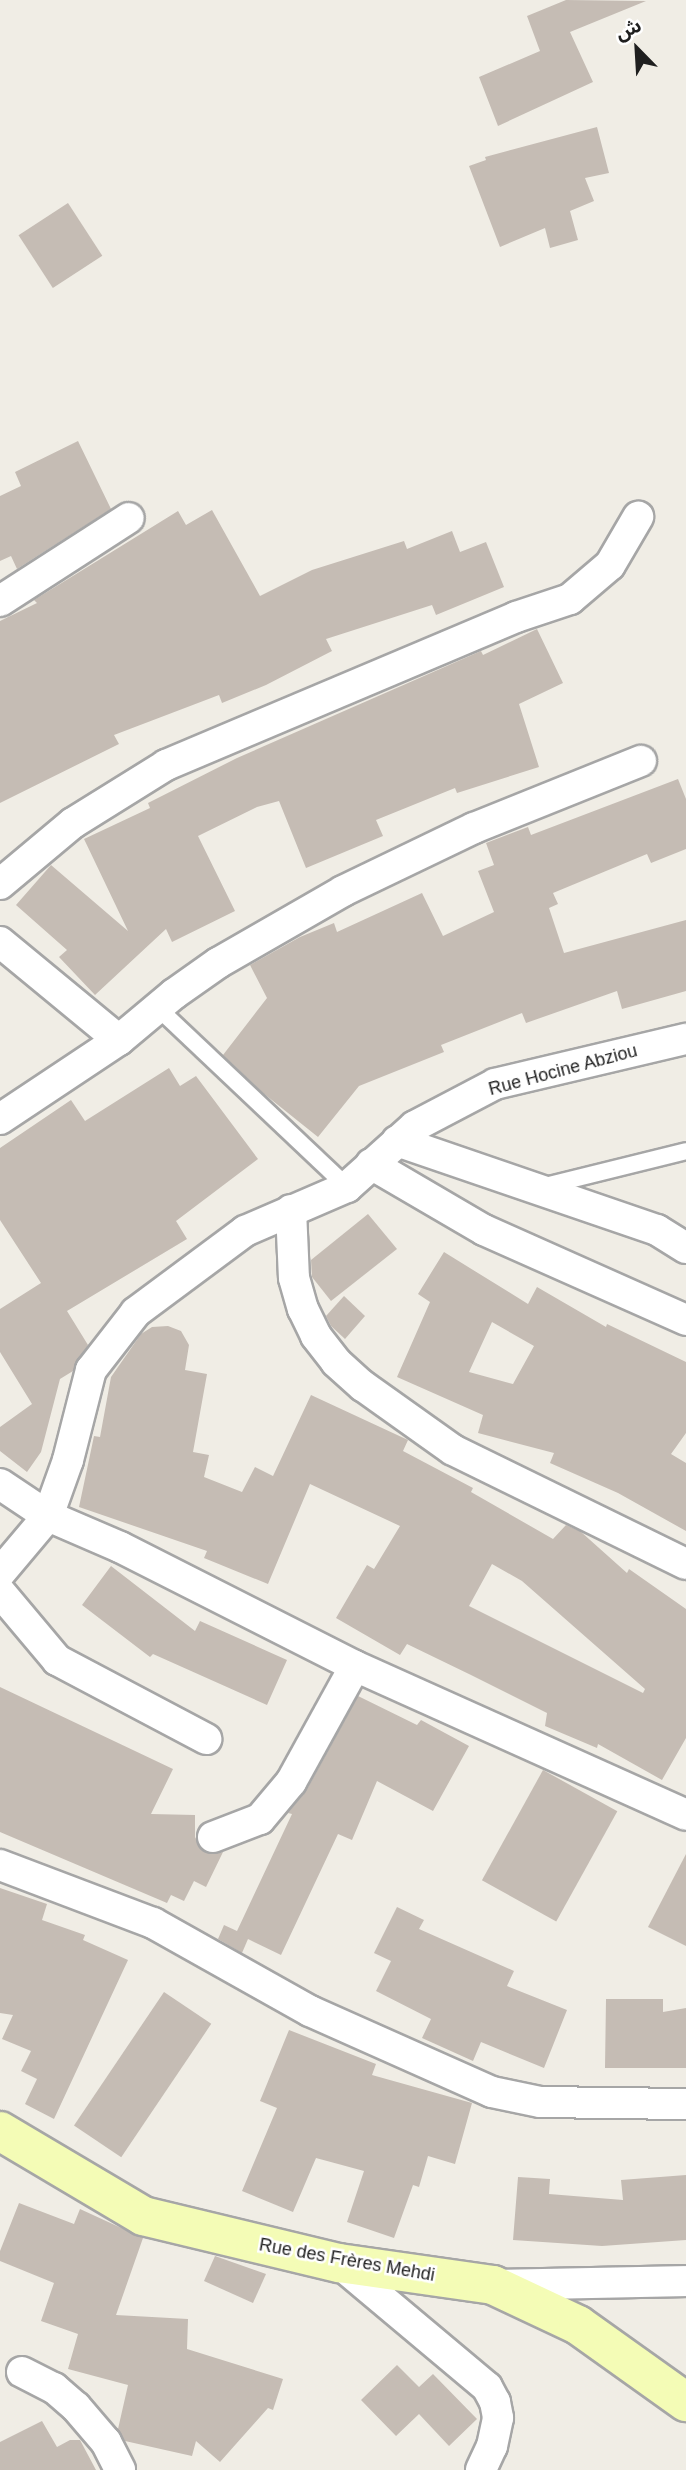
<!DOCTYPE html>
<meta charset="utf-8">
<style>
body{margin:0}
#map{position:relative;width:686px;height:2470px;overflow:hidden;background:#f0ede5;font-family:Arial,"Noto Sans Arabic",sans-serif}
div>[style]{position:absolute}
.building>*{inset:0;background:#c5bcb4;transform-origin:0 0}
.roads{filter:drop-shadow(2px 0 #a6a6a6) drop-shadow(-2px 0 #a6a6a6) drop-shadow(0 2px #a6a6a6) drop-shadow(0 -2px #a6a6a6)}
.service>*{height:16px;margin:-8px;padding:0 8px;transform-origin:8px;border-radius:8px;background:#fff}
.minor>*{height:30px;margin:-15px;padding:0 15px;transform-origin:15px;border-radius:15px;background:#fff}
.secondary>*{height:38px;margin:-19px;padding:0 19px;transform-origin:19px;border-radius:19px;background:#f4fcb6}
span{translate:-50% -50%;white-space:nowrap;text-align:center;line-height:1.15;-webkit-text-stroke:5px #fff;paint-order:stroke}
.street-label{font-size:18px;color:#1f1f1f}
.north{position:absolute;left:602px;top:14px;width:70px;height:70px;-webkit-text-stroke:5px #fff;paint-order:stroke;rotate:336deg;font-size:19px;font-weight:700;line-height:28px;text-align:center;color:#1f1f1f}
.north::after{content:'';display:block;margin:auto;width:24px;height:32px;background:#1f1f1f;clip-path:polygon(50% 0,100% 100%,50% 72%,0 100%)}
</style>
<div id="map">
<div class="building">
<i style="clip-path:polygon(566px 0,646px 1px,570px 32px,593px 82px,498px 126px,479px 77px,540px 51px,527px 16px)"></i>
<i style="clip-path:polygon(597px 127px,609px 173px,585px 178px,594px 201px,570px 211px,578px 240px,550px 248px,545px 228px,500px 247px,469px 166px,486px 160px,485px 157px)"></i>
<i style="left:68px;top:203px;width:63px;height:59px;rotate:57deg"></i>
<i style="clip-path:polygon(78px 441px,111px 509px,17px 569px,11px 556px,0 561px,0 496px,21px 486px,15px 472px)"></i>
<i style="clip-path:polygon(212px 510px,260px 596px,312px 570px,404px 541px,407px 549px,452px 531px,460px 552px,486px 542px,504px 587px,436px 615px,432px 605px,326px 639px,332px 651px,266px 685px,222px 703px,219px 695px,114px 735px,119px 744px,0 803px,0 621px,37px 603px,34px 600px,178px 511px,186px 525px)"></i>
<i style="clip-path:polygon(537px 629px,563px 683px,519px 704px,539px 767px,457px 793px,455px 788px,376px 820px,383px 836px,306px 868px,279px 801px,257px 807px,198px 836px,235px 911px,172px 942px,166px 929px,95px 995px,59px 957px,67px 950px,16px 905px,51px 865px,128px 931px,84px 839px,150px 808px,148px 803px,237px 758px,481px 651px,483px 655px)"></i>
<i style="clip-path:polygon(678px 779px,686px 799px,686px 849px,651px 863px,647px 854px,553px 893px,558px 904px,549px 908px,564px 953px,686px 920px,686px 991px,622px 1009px,617px 991px,526px 1023px,522px 1013px,441px 1045px,444px 1052px,359px 1086px,318px 1137px,263px 1093px,223px 1055px,267px 998px,250px 965px,300px 937px,334px 923px,337px 932px,422px 893px,443px 936px,494px 912px,478px 871px,494px 865px,486px 843px,528px 827px,531px 835px)"></i>
<i style="clip-path:polygon(169px 1068px,180px 1086px,196px 1076px,258px 1159px,176px 1221px,187px 1239px,67px 1311px,88px 1345px,73px 1371px,60px 1379px,41px 1452px,27px 1472px,0 1451px,0 1427px,32px 1404px,0 1352px,0 1309px,41px 1283px,0 1220px,0 1148px,71px 1100px,85px 1121px)"></i>
<i style="clip-path:polygon(368px 1214px,397px 1249px,331px 1301px,312px 1277px,311px 1260px)"></i>
<i style="clip-path:polygon(evenodd,444px 1252px,528px 1304px,537px 1287px,606px 1327px,607px 1324px,686px 1362px,686px 1433px,671px 1454px,686px 1463px,686px 1531px,618px 1493px,550px 1463px,554px 1453px,478px 1433px,483px 1415px,397px 1377px,430px 1302px,418px 1294px,444px 1252px,492px 1322px,534px 1346px,513px 1384px,469px 1372px,492px 1322px)"></i>
<i style="clip-path:polygon(344px 1296px,365px 1316px,345px 1339px,331px 1326px,326px 1316px)"></i>
<i style="clip-path:polygon(evenodd,168px 1326px,181px 1331px,189px 1345px,185px 1370px,207px 1374px,193px 1452px,209px 1455px,204px 1477px,242px 1492px,255px 1467px,273px 1476px,311px 1395px,408px 1440px,403px 1451px,473px 1488px,471px 1492px,553px 1539px,566px 1525px,580px 1531px,627px 1573px,629px 1569px,686px 1609px,686px 1738px,662px 1780px,598px 1744px,597px 1748px,545px 1726px,547px 1713px,471px 1675px,407px 1644px,400px 1655px,336px 1618px,367px 1565px,374px 1569px,400px 1526px,310px 1484px,268px 1584px,204px 1558px,207px 1551px,79px 1507px,94px 1436px,100px 1437px,111px 1377px,141px 1334px,152px 1327px,168px 1326px,492px 1564px,522px 1581px,645px 1689px,643px 1693px,469px 1606px,492px 1564px)"></i>
<i style="clip-path:polygon(111px 1566px,195px 1631px,200px 1621px,287px 1660px,267px 1705px,153px 1654px,150px 1657px,82px 1605px)"></i>
<i style="clip-path:polygon(0 1687px,173px 1769px,151px 1814px,195px 1815px,195px 1837px,202px 1850px,211px 1854px,223px 1852px,206px 1887px,194px 1881px,184px 1901px,171px 1895px,167px 1903px,0 1832px)"></i>
<i style="clip-path:polygon(358px 1696px,417px 1725px,421px 1720px,469px 1746px,433px 1811px,377px 1781px,352px 1840px,338px 1834px,281px 1955px,248px 1939px,242px 1953px,218px 1939px,224px 1925px,237px 1931px,292px 1814px,288px 1813px,306px 1791px)"></i>
<i style="left:543px;top:1770px;width:85px;height:126px;rotate:29deg"></i>
<i style="clip-path:polygon(686px 1854px,686px 1946px,648px 1927px)"></i>
<i style="clip-path:polygon(0 1888px,47px 1904px,42px 1920px,85px 1935px,83px 1940px,128px 1960px,54px 2119px,25px 2104px,37px 2079px,21px 2071px,31px 2051px,2px 2039px,13px 2015px,0 2013px)"></i>
<i style="clip-path:polygon(397px 1907px,424px 1920px,419px 1929px,514px 1971px,507px 1986px,567px 2010px,544px 2068px,481px 2042px,473px 2061px,422px 2038px,431px 2019px,376px 1991px,391px 1961px,374px 1953px)"></i>
<i style="left:164px;top:1992px;width:57px;height:161px;rotate:34deg"></i>
<i style="clip-path:polygon(606px 1999px,663px 1999px,663px 2012px,686px 2008px,686px 2068px,605px 2068px)"></i>
<i style="clip-path:polygon(289px 2030px,376px 2064px,372px 2075px,472px 2103px,455px 2164px,428px 2156px,419px 2187px,413px 2185px,394px 2238px,347px 2222px,364px 2171px,316px 2158px,293px 2212px,242px 2191px,277px 2108px,260px 2101px)"></i>
<i style="clip-path:polygon(686px 2175px,686px 2240px,602px 2246px,513px 2240px,518px 2177px,550px 2179px,549px 2194px,623px 2200px,621px 2180px)"></i>
<i style="clip-path:polygon(19px 2203px,74px 2224px,80px 2209px,143px 2238px,116px 2315px,188px 2319px,187px 2349px,283px 2379px,273px 2410px,268px 2408px,220px 2462px,196px 2441px,192px 2456px,125px 2441px,118px 2429px,128px 2385px,68px 2369px,78px 2334px,41px 2321px,54px 2283px,0 2261px,0 2251px)"></i>
<i style="clip-path:polygon(215px 2256px,266px 2274px,253px 2303px,204px 2281px)"></i>
<i style="clip-path:polygon(397px 2365px,419px 2387px,433px 2374px,477px 2419px,449px 2446px,419px 2414px,396px 2436px,361px 2400px)"></i>
<i style="clip-path:polygon(42px 2421px,57px 2447px,70px 2440px,80px 2440px,96px 2470px,0 2470px,0 2442px)"></i>
</div>
<div class="roads">
<div class="service">
<i style="left:158px;top:1008px;width:260px;rotate:43.4deg"></i>
<i style="left:541px;top:1187px;width:149px;rotate:-13.9deg"></i>
</div>
<div class="minor">
<i style="left:0;top:601px;width:153px;rotate:-32.8deg"></i>
<i style="left:0;top:884px;width:95px;rotate:-39.9deg"></i>
<i style="left:73px;top:823px;width:110px;rotate:-31.9deg"></i>
<i style="left:166px;top:765px;width:380px;rotate:-22.9deg"></i>
<i style="left:516px;top:617px;width:57px;rotate:-18.4deg"></i>
<i style="left:570px;top:599px;width:52px;rotate:-40.4deg"></i>
<i style="left:610px;top:565px;width:56px;rotate:-59.7deg"></i>
<i style="left:0;top:942px;width:154px;rotate:39.5deg"></i>
<i style="left:0;top:1119px;width:143px;rotate:-33.6deg"></i>
<i style="left:119px;top:1040px;width:72px;rotate:-39.9deg"></i>
<i style="left:174px;top:994px;width:54px;rotate:-35.2deg"></i>
<i style="left:218px;top:963px;width:144px;rotate:-29.9deg"></i>
<i style="left:343px;top:891px;width:145px;rotate:-25.7deg"></i>
<i style="left:474px;top:828px;width:180px;rotate:-21.9deg"></i>
<i style="left:397px;top:1141px;width:275px;rotate:18.9deg"></i>
<i style="left:657px;top:1230px;width:34px;rotate:32deg"></i>
<i style="left:371px;top:1164px;width:131px;rotate:30.3deg"></i>
<i style="left:484px;top:1230px;width:221px;rotate:24deg"></i>
<i style="left:291px;top:1210px;width:68px;rotate:87.5deg"></i>
<i style="left:294px;top:1278px;width:32px;rotate:74deg"></i>
<i style="left:303px;top:1309px;width:30px;rotate:64deg"></i>
<i style="left:316px;top:1336px;width:33px;rotate:52deg"></i>
<i style="left:336px;top:1362px;width:36px;rotate:42deg"></i>
<i style="left:363px;top:1386px;width:110px;rotate:35.4deg"></i>
<i style="left:453px;top:1450px;width:259px;rotate:26.1deg"></i>
<i style="left:0;top:1484px;width:58px;rotate:33.7deg"></i>
<i style="left:48px;top:1516px;width:78px;rotate:23.3deg"></i>
<i style="left:120px;top:1547px;width:263px;rotate:26.9deg"></i>
<i style="left:355px;top:1666px;width:363px;rotate:24.2deg"></i>
<i style="left:0;top:1573px;width:75px;rotate:-49.9deg"></i>
<i style="left:48px;top:1516px;width:59px;rotate:-70.3deg"></i>
<i style="left:68px;top:1460px;width:93px;rotate:-75.7deg"></i>
<i style="left:91px;top:1370px;width:73px;rotate:-52.2deg"></i>
<i style="left:136px;top:1312px;width:136px;rotate:-36.6deg"></i>
<i style="left:245px;top:1231px;width:111px;rotate:-23.3deg"></i>
<i style="left:347px;top:1187px;width:91px;rotate:-41.9deg"></i>
<i style="left:415px;top:1126px;width:90px;rotate:-27.7deg"></i>
<i style="left:495px;top:1084px;width:196px;rotate:-13.3deg"></i>
<i style="left:0;top:1592px;width:89px;rotate:50deg"></i>
<i style="left:57px;top:1660px;width:169px;rotate:27.9deg"></i>
<i style="left:213px;top:1837px;width:50px;rotate:-21deg"></i>
<i style="left:260px;top:1819px;width:48px;rotate:-50deg"></i>
<i style="left:291px;top:1782px;width:132px;rotate:-61.1deg"></i>
<i style="left:0;top:1865px;width:164px;rotate:20.8deg"></i>
<i style="left:153px;top:1923px;width:180px;rotate:29.3deg"></i>
<i style="left:310px;top:2011px;width:199px;rotate:24deg"></i>
<i style="left:492px;top:2092px;width:49px;rotate:11.8deg"></i>
<i style="left:540px;top:2102px;width:146px;rotate:0.8deg"></i>
<i style="left:339px;top:2263px;width:193px;rotate:40deg"></i>
<i style="left:487px;top:2387px;width:17px;rotate:62deg"></i>
<i style="left:495px;top:2402px;width:16px;rotate:79deg"></i>
<i style="left:498px;top:2418px;width:29px;rotate:102deg"></i>
<i style="left:492px;top:2446px;width:26px;rotate:115deg"></i>
<i style="left:497px;top:2285px;width:189px;rotate:-1.2deg"></i>
<i style="left:22px;top:2372px;width:36px;rotate:27deg"></i>
<i style="left:54px;top:2388px;width:29px;rotate:41deg"></i>
<i style="left:76px;top:2407px;width:46px;rotate:49.4deg"></i>
<i style="left:106px;top:2442px;width:31px;rotate:63deg"></i>
</div>
<div class="secondary">
<i style="left:0;top:2131px;width:166px;rotate:30.7deg"></i>
<i style="left:143px;top:2216px;width:202px;rotate:13.5deg"></i>
<i style="left:339px;top:2263px;width:156px;rotate:8.1deg"></i>
<i style="left:493px;top:2285px;width:94px;rotate:25.2deg"></i>
<i style="left:578px;top:2325px;width:133px;rotate:35.5deg"></i>
</div>
</div>
<div class="street-label">
<span style="left:563px;top:1070px;rotate:-15deg">Rue Hocine Abziou</span>
<span style="left:347px;top:2260px;rotate:10deg">Rue des Frères Mehdi</span>
</div>
<div class="north">ش</div>
</div>
